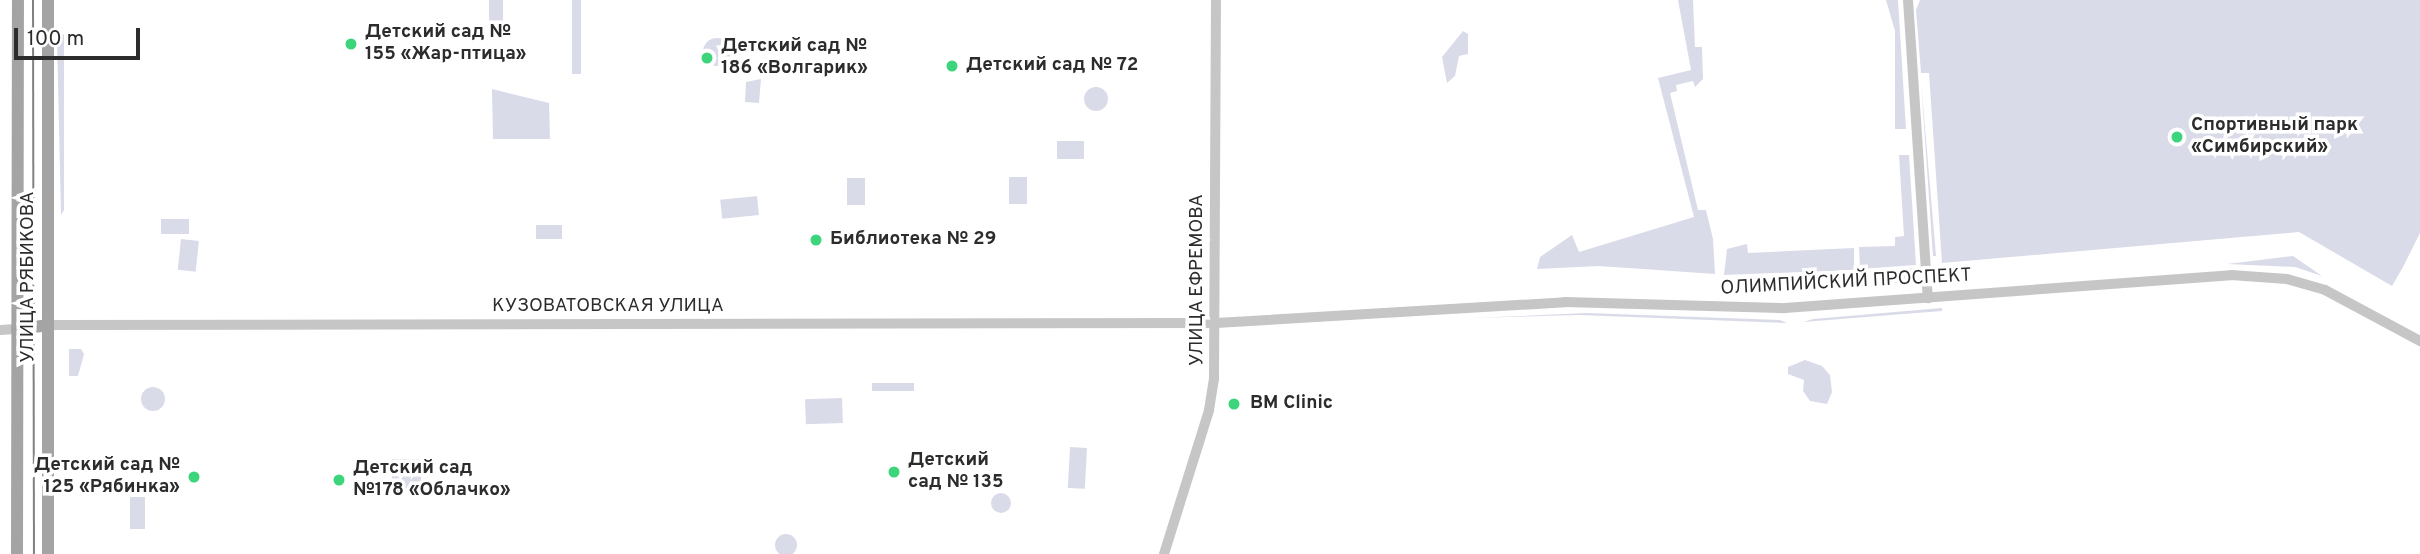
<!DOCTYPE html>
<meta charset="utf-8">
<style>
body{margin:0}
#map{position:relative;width:2420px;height:554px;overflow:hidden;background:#fff;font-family:Overpass,sans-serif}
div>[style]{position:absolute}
.green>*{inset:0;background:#dadbe8;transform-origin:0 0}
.round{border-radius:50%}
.minor>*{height:10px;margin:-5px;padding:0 5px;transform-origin:5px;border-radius:5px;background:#c6c6c6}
.major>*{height:12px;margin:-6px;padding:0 6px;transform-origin:6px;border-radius:6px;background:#a4a4a4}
.tram>*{height:2px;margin:-1px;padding:0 1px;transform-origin:1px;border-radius:1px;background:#818181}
.dots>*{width:19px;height:19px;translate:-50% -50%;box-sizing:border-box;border:4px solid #fff;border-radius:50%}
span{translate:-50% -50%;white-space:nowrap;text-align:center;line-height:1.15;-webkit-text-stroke:7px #fff;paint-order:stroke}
.poi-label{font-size:19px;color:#2c2c2c;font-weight:700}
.left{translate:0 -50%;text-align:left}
.right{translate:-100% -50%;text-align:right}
.street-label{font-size:19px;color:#2c2c2c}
.scale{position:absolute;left:14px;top:28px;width:126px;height:32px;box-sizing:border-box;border:4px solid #2c2c2c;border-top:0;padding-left:9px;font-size:21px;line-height:24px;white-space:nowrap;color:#2c2c2c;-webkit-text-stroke:5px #fff;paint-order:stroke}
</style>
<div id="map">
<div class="green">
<i style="left:489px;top:0;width:14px;height:40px"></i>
<i style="left:572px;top:0;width:9px;height:74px"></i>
<i style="clip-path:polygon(1678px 0,1693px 0,1695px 47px,1702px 47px,1703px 79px,1695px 87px,1693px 81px,1676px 85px,1677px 91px,1670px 93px,1698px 210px,1706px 210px,1713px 239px,1715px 274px,1599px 266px,1537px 269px,1540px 257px,1572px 235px,1579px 252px,1694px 217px,1658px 78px,1691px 70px)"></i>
<i style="clip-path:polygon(1886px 0,1898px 0,1906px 129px,1895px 129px,1895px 31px)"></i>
<i style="clip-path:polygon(1920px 0,2420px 0,2420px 233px,2403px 267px,2392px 286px,2299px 232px,1942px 263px,1929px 73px,1921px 73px,1916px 10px)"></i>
<i style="clip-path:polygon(1463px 31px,1468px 34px,1468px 54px,1459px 56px,1455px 76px,1447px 83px,1442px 57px)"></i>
<i style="clip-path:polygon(64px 34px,64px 210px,61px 215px,57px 38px)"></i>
<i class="round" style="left:703px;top:38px;width:28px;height:28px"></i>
<i style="clip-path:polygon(761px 79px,759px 103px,745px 102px,746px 82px)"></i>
<i style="clip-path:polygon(1921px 81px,1936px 256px,1933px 256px)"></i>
<i class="round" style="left:1084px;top:87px;width:24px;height:24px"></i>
<i style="clip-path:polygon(492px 89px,549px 103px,550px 139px,493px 139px)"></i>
<i style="left:1057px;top:141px;width:27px;height:18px"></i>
<i style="clip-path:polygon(1899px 155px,1909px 155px,1916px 265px,1860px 269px,1859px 247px,1895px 246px,1895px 237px,1904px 236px)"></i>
<i style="left:1009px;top:177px;width:18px;height:27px"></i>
<i style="left:847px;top:178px;width:18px;height:27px"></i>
<i style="left:757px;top:196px;width:19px;height:37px;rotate:84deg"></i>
<i style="left:161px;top:219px;width:28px;height:15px"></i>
<i style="left:562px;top:225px;width:14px;height:26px;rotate:90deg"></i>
<i style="left:181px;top:239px;width:18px;height:31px;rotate:6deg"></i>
<i style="clip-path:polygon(1747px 244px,1748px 253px,1854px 248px,1854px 270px,1724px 275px,1727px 249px)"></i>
<i style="clip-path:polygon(2293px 256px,2322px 276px,2295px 267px,2227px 264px)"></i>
<i style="clip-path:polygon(1917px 268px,1915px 284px,1894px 283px,1893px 270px)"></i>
<i style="clip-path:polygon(1942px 308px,1942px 311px,1803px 322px,1813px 319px)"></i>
<i style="clip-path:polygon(1587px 313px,1780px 320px,1787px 323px,1579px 315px,1475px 318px)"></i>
<i style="clip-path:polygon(69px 349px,81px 349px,84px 354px,78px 376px,69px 376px)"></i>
<i style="clip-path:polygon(1805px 360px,1822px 366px,1830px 375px,1832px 392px,1827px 404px,1810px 401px,1803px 391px,1804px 380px,1788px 374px,1788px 367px)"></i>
<i style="left:914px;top:383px;width:8px;height:42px;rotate:90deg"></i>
<i class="round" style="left:141px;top:387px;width:24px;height:24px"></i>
<i style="left:842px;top:398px;width:25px;height:37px;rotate:88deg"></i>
<i style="left:1070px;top:447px;width:17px;height:41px;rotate:3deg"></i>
<i style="left:392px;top:459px;width:29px;height:33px"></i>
<i class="round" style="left:991px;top:493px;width:20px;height:20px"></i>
<i style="left:130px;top:497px;width:15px;height:32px"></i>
<i class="round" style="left:775px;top:534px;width:22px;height:22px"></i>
</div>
<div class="minor">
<i style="left:1908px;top:0;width:299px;rotate:86.2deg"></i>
<i style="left:48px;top:325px;width:1168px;rotate:-0.1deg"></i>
<i style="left:1216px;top:323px;width:350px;rotate:-3.4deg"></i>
<i style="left:1565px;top:302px;width:220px;rotate:1.6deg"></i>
<i style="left:1785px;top:308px;width:447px;rotate:-4.2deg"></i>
<i style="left:2231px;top:275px;width:56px;rotate:4.1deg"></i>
<i style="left:2287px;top:279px;width:40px;rotate:16deg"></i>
<i style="left:2325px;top:290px;width:108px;rotate:28.2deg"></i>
<i style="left:0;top:330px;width:17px;rotate:-3deg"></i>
<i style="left:1164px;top:554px;width:151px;rotate:-72.6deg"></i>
<i style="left:1209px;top:410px;width:31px;rotate:-81deg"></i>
<i style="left:1214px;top:379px;width:379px;rotate:-89.7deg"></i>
</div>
<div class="major">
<i style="left:17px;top:329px;width:31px;rotate:-7deg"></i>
<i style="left:17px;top:554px;width:554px;rotate:-89.9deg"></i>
<i style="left:48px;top:554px;width:554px;rotate:-90deg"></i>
</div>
<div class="tram">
<i style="left:33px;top:0;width:554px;rotate:89.9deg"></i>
</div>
<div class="dots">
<i style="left:351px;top:44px;background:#3cd57b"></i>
<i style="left:707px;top:58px;background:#3cd57b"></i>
<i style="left:952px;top:66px;background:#3cd57b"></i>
<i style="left:2177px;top:137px;background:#3cd57b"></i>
<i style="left:816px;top:240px;background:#3cd57b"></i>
<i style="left:1234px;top:404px;background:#3cd57b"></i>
<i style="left:894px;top:472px;background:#3cd57b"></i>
<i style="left:194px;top:477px;background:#3cd57b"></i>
<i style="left:339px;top:480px;background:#3cd57b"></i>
</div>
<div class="poi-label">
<span class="left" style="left:365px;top:44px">Детский сад №<br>155 «Жар-птица»</span>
<span class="left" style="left:721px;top:58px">Детский сад №<br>186 «Волгарик»</span>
<span class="left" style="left:966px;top:66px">Детский сад № 72</span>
<span class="left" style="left:2191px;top:137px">Спортивный парк<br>«Симбирский»</span>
<span class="left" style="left:830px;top:240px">Библиотека № 29</span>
<span class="left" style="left:1250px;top:404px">BM Clinic</span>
<span class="left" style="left:908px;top:472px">Детский<br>сад № 135</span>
<span class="right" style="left:180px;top:477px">Детский сад №<br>125 «Рябинка»</span>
<span class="left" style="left:353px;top:480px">Детский сад<br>№178 «Облачко»</span>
</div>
<div class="street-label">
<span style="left:29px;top:277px;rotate:-90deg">УЛИЦА РЯБИКОВА</span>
<span style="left:1198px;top:280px;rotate:-90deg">УЛИЦА ЕФРЕМОВА</span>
<span style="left:1846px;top:283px;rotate:-3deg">ОЛИМПИЙСКИЙ ПРОСПЕКТ</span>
<span style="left:608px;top:307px">КУЗОВАТОВСКАЯ УЛИЦА</span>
</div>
<div class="scale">100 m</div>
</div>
